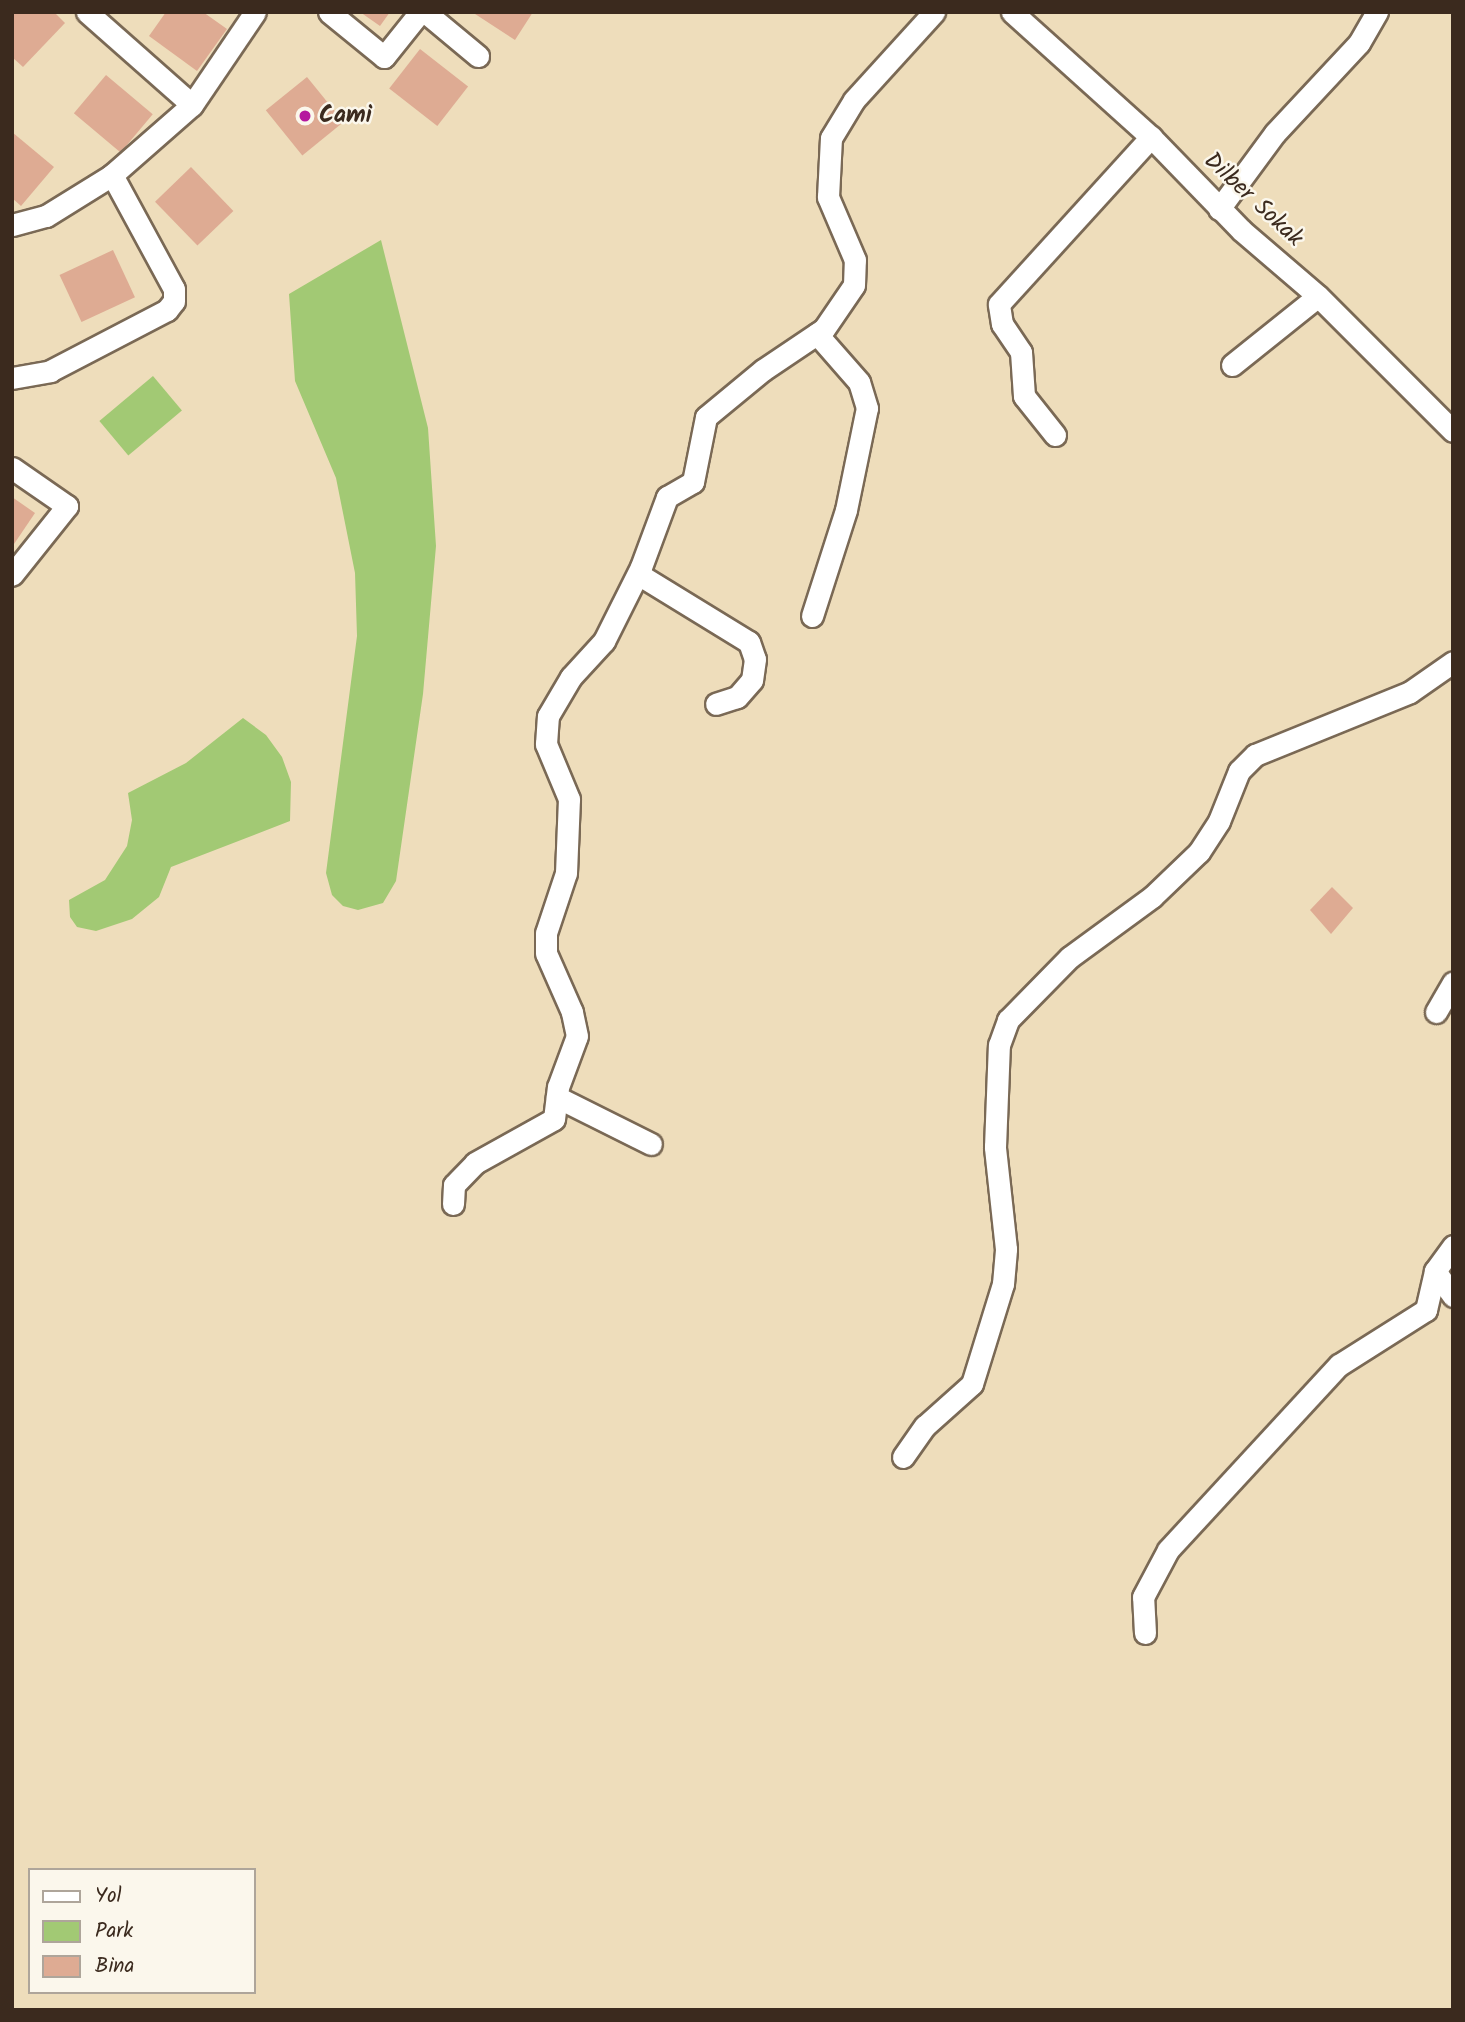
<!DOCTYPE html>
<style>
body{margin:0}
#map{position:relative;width:1465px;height:2022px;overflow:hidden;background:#edb;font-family:Kalam,sans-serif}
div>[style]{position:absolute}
.green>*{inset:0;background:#a2c974;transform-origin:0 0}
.building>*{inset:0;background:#deab93;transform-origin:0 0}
.roads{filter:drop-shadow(2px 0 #7a6955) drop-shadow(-2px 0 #7a6955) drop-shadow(0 2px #7a6955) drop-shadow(0 -2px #7a6955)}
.minor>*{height:21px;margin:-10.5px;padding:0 10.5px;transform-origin:10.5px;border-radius:10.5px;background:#fff}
.dots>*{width:19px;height:19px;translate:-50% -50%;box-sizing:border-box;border:4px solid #fbf7ec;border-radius:50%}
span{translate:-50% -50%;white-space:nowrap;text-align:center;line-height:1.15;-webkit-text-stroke:5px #fbf7ec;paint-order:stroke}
.poi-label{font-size:24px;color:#3b2a1e;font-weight:700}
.left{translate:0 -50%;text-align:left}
.street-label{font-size:24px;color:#3b2a1e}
.frame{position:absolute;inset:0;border:14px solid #3b2a1e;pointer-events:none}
.legend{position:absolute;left:28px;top:1868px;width:228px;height:126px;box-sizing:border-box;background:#fbf7ec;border:2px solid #aea59a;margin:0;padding:9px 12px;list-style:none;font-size:21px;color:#3b2a1e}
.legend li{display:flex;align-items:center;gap:14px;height:35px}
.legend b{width:35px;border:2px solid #aea59a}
</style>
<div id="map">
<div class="green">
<i style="clip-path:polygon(381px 240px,428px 428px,436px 546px,423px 694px,396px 881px,383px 903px,358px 910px,343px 906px,332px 895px,326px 873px,357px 636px,355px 573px,336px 478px,295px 381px,289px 294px)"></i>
<i style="left:153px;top:376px;width:45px;height:70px;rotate:50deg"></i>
<i style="clip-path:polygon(243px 718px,266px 735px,282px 757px,291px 782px,290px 821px,171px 867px,159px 897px,132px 919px,96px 931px,77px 927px,70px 917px,69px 900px,105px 880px,127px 846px,132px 820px,128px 793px,186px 763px)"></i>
</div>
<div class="building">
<i style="clip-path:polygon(12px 12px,54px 12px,65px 23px,23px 67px,12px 57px)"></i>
<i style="clip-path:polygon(166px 12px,203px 12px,227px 29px,197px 71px,149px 36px)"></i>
<i style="clip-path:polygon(360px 12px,390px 12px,380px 26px)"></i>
<i style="clip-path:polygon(472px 12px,533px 12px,515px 40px)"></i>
<i style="left:420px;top:49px;width:61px;height:50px;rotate:38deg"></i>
<i style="left:106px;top:75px;width:61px;height:50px;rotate:40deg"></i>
<i style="left:307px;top:77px;width:58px;height:53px;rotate:51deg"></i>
<i style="clip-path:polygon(12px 132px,54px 167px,21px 206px,12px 198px)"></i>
<i style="left:191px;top:167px;width:61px;height:50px;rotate:46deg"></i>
<i style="left:113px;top:250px;width:52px;height:59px;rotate:65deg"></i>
<i style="clip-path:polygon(12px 497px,35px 513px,12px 547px)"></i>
<i style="clip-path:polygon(1332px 887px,1353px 908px,1331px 934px,1310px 910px)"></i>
</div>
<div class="roads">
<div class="minor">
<i style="left:87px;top:12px;width:140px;rotate:41.5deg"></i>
<i style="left:329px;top:12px;width:71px;rotate:39.3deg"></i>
<i style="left:384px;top:57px;width:58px;rotate:-51.3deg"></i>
<i style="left:425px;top:12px;width:69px;rotate:39.7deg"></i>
<i style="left:1012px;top:12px;width:187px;rotate:42deg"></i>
<i style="left:1151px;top:137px;width:129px;rotate:45.9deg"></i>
<i style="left:1241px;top:230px;width:101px;rotate:40.6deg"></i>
<i style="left:1318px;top:296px;width:191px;rotate:45deg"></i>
<i style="left:1219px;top:209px;width:94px;rotate:-53.6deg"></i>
<i style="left:1275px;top:133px;width:123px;rotate:-47deg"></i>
<i style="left:1359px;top:43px;width:36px;rotate:-60deg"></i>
<i style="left:12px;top:225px;width:35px;rotate:-15deg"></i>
<i style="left:46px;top:216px;width:78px;rotate:-31.8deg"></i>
<i style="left:112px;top:175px;width:106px;rotate:-41.2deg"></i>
<i style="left:192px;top:105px;width:112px;rotate:-55.9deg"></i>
<i style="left:1232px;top:365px;width:110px;rotate:-38.7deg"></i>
<i style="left:12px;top:378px;width:39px;rotate:-10deg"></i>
<i style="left:50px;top:371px;width:132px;rotate:-27.5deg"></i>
<i style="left:167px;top:310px;width:11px;rotate:-52deg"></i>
<i style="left:174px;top:301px;width:12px;rotate:-90deg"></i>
<i style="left:174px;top:289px;width:130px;rotate:-118.5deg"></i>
<i style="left:1055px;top:435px;width:50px;rotate:-128.5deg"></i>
<i style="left:1024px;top:396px;width:44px;rotate:-93.9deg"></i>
<i style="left:1021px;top:352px;width:34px;rotate:-124deg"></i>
<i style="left:1002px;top:324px;width:20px;rotate:-99deg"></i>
<i style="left:999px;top:304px;width:226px;rotate:-47.7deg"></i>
<i style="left:12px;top:468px;width:67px;rotate:34.6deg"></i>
<i style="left:67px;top:506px;width:88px;rotate:128.6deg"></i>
<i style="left:638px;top:574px;width:130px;rotate:31.5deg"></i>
<i style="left:749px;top:642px;width:18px;rotate:71deg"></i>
<i style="left:755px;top:659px;width:21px;rotate:98deg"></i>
<i style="left:752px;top:680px;width:23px;rotate:131deg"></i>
<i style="left:737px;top:697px;width:22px;rotate:162deg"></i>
<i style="left:812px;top:616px;width:111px;rotate:-72.2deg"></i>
<i style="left:846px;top:510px;width:104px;rotate:-78.4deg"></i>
<i style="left:867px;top:408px;width:27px;rotate:-107deg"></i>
<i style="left:859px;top:382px;width:64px;rotate:-131.2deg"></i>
<i style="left:1436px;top:1012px;width:34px;rotate:-60deg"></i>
<i style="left:557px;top:1097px;width:105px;rotate:26.6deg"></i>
<i style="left:453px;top:1204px;width:19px;rotate:-87deg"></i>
<i style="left:454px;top:1185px;width:30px;rotate:-46deg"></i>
<i style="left:475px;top:1163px;width:90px;rotate:-29.1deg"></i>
<i style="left:554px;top:1119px;width:32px;rotate:-83deg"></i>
<i style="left:558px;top:1087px;width:54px;rotate:-69.6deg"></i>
<i style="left:577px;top:1036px;width:25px;rotate:-102deg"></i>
<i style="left:572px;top:1012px;width:64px;rotate:-113.8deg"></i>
<i style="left:546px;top:953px;width:20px;rotate:-90deg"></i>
<i style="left:546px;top:933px;width:63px;rotate:-71.6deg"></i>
<i style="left:566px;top:873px;width:74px;rotate:-87.7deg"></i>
<i style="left:569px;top:799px;width:60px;rotate:-112.7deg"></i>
<i style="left:546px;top:744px;width:28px;rotate:-86deg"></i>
<i style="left:548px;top:716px;width:45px;rotate:-59.5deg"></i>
<i style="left:571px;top:677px;width:49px;rotate:-47.5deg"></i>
<i style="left:604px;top:641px;width:83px;rotate:-63.4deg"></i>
<i style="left:641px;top:567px;width:75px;rotate:-69.6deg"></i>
<i style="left:667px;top:497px;width:30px;rotate:-30deg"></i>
<i style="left:693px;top:482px;width:66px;rotate:-78.7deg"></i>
<i style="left:706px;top:417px;width:74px;rotate:-39.5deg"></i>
<i style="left:763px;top:370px;width:73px;rotate:-33.9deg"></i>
<i style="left:824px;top:329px;width:53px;rotate:-55.7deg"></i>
<i style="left:854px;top:285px;width:25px;rotate:-88deg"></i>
<i style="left:855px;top:260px;width:69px;rotate:-113.2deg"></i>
<i style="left:828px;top:197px;width:59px;rotate:-87.1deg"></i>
<i style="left:831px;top:138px;width:44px;rotate:-58.8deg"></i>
<i style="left:854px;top:100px;width:119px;rotate:-47.7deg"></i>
<i style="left:1435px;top:1271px;width:31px;rotate:54deg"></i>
<i style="left:903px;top:1457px;width:38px;rotate:-55deg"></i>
<i style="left:925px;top:1426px;width:63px;rotate:-41.8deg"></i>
<i style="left:972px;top:1384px;width:105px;rotate:-72.8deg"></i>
<i style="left:1003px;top:1284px;width:35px;rotate:-85deg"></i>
<i style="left:1006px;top:1249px;width:103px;rotate:-96.2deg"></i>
<i style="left:995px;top:1147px;width:102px;rotate:-87.8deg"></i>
<i style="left:999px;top:1045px;width:27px;rotate:-70deg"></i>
<i style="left:1008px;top:1020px;width:88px;rotate:-45.5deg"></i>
<i style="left:1070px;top:957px;width:102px;rotate:-36.2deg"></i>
<i style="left:1152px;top:897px;width:65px;rotate:-43.8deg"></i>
<i style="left:1199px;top:852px;width:37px;rotate:-57deg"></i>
<i style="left:1219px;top:821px;width:54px;rotate:-68.2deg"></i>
<i style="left:1239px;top:771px;width:23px;rotate:-45deg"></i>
<i style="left:1255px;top:755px;width:167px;rotate:-22.1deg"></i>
<i style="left:1410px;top:692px;width:52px;rotate:-34.9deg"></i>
<i style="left:1145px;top:1633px;width:36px;rotate:-93deg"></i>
<i style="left:1143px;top:1597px;width:53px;rotate:-62deg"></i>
<i style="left:1168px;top:1550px;width:252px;rotate:-47.3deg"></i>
<i style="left:1339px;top:1365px;width:103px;rotate:-32.3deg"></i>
<i style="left:1426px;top:1310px;width:40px;rotate:-77deg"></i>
<i style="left:1435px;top:1271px;width:31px;rotate:-54deg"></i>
</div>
</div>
<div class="dots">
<i style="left:305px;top:116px;background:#b5179e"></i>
</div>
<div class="poi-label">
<span class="left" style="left:319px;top:116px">Cami</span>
</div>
<div class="street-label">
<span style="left:1253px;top:200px;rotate:43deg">Dilber Sokak</span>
</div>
<div class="frame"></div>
<ul class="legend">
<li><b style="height:9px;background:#fff"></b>Yol</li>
<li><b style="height:19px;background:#a2c974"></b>Park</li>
<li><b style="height:19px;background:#deab93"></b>Bina</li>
</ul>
</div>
